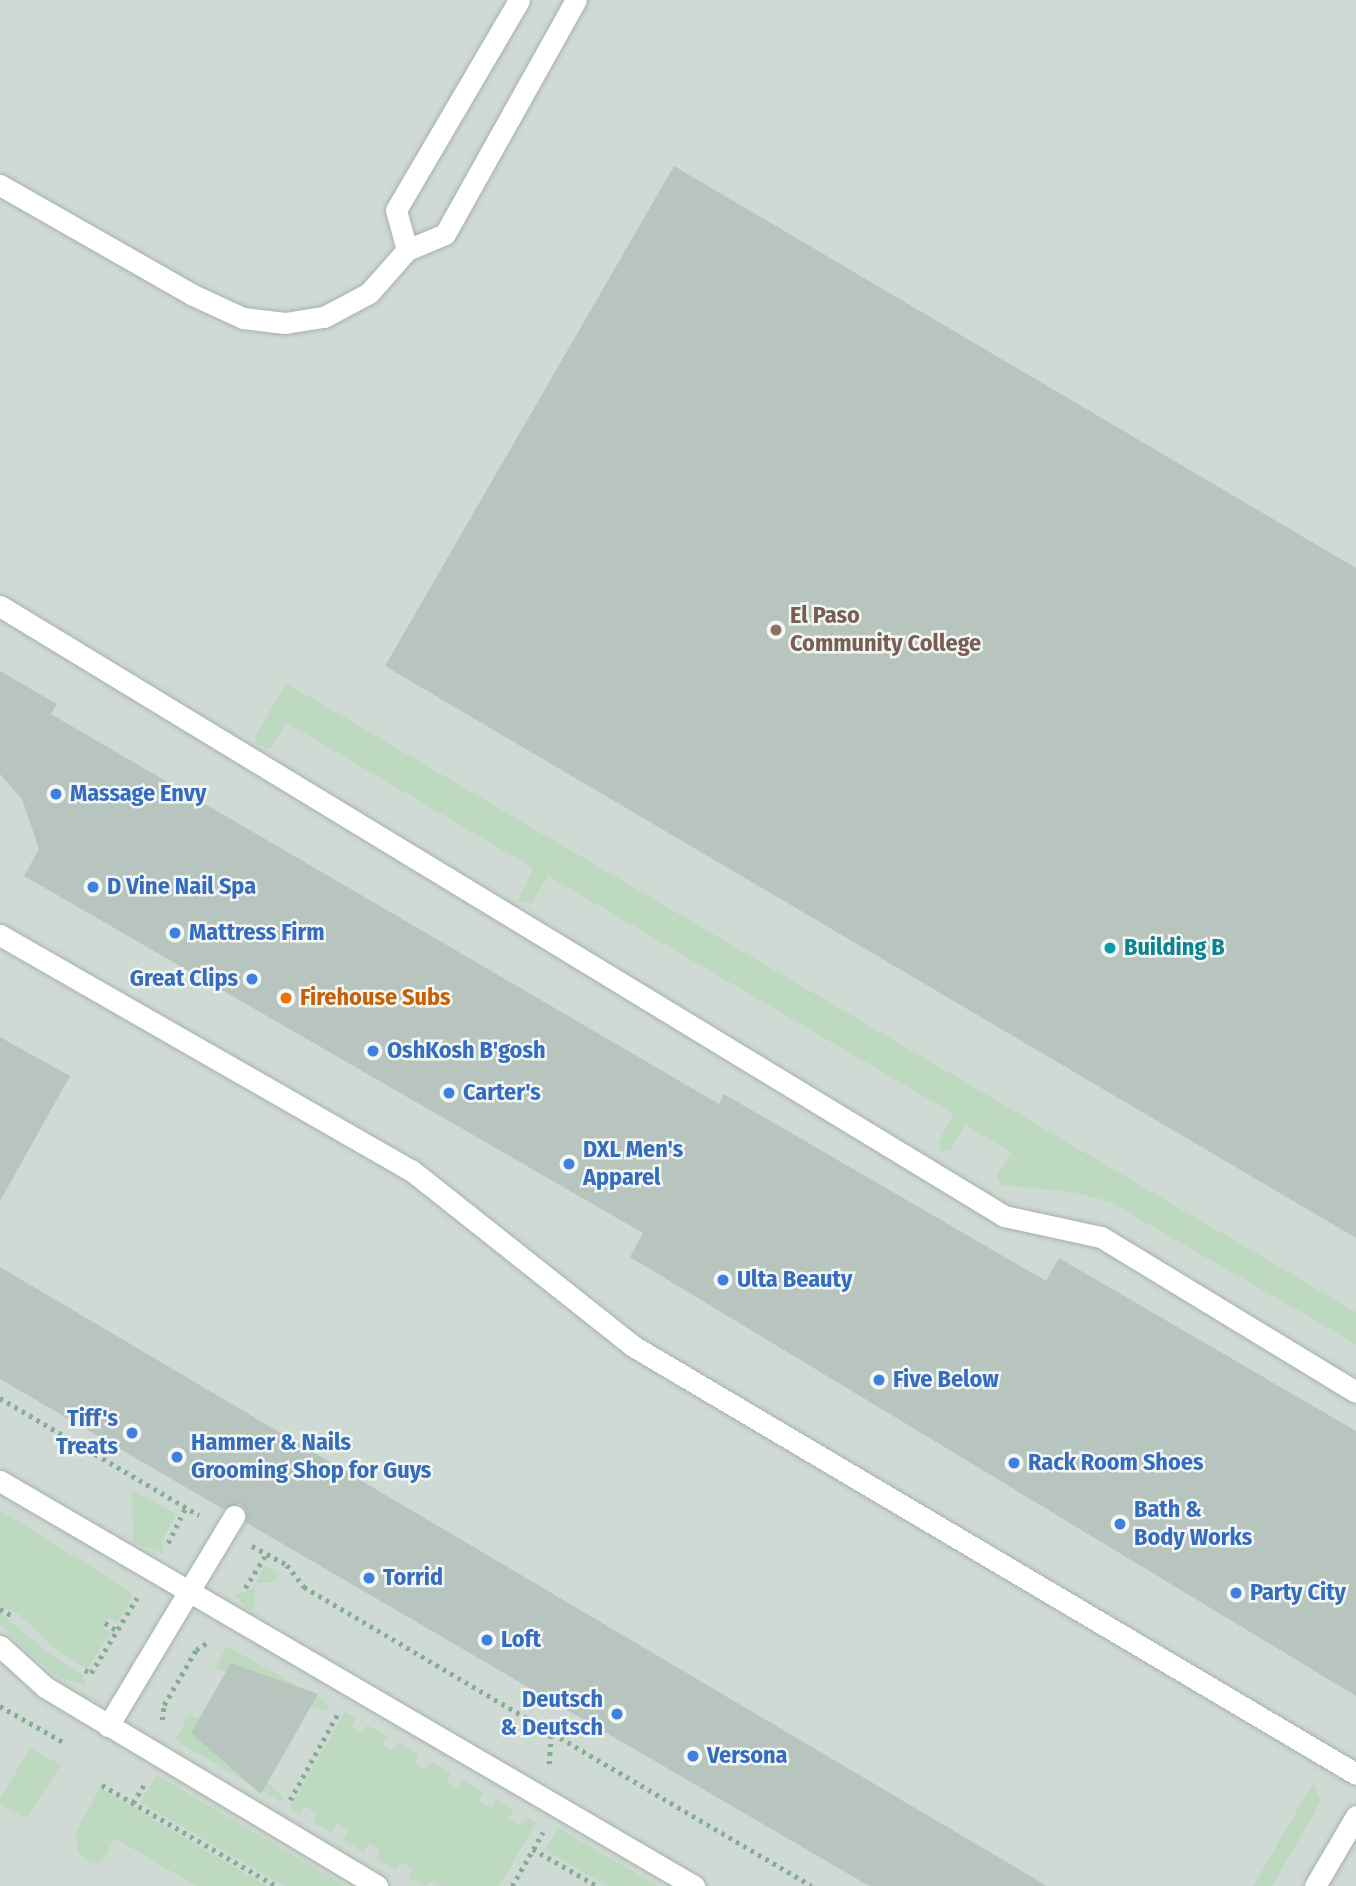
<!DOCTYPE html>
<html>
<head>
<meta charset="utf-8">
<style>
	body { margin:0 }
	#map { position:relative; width:1356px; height:1886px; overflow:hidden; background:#e2eae5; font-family:"Fira Sans Condensed",sans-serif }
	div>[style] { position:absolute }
	.built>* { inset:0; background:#d0dad4; transform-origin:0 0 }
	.green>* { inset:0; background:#bdd9c0 }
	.building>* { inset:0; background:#b7c5be }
	.path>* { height:4.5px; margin-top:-2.25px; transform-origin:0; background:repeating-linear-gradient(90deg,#85ab99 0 3.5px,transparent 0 8.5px) }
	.roads { filter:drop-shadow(0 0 2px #a5b1ab) drop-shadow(0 0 2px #a5b1ab) }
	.minor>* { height:21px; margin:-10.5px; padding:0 10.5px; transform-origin:10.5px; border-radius:10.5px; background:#fff }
	.dots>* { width:19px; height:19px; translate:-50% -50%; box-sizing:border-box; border:4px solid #f2f7f4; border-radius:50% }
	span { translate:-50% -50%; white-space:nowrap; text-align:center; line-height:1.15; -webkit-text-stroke:5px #f2f7f4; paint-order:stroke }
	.education-label { font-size:24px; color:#785e54; font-weight:700 }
	.left { translate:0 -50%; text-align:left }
	.shop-label { font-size:24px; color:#366cbe; font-weight:700 }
	.right { translate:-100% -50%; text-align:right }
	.culture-label { font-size:24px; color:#0d838f; font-weight:700 }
	.food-label { font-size:24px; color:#c56008; font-weight:700 }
</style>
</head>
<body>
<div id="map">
	<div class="built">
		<i style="left:0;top:0;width:1356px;height:1886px"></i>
	</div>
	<div class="green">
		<i style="clip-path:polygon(286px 683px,1356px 1312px,1356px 1344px,1110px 1202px,1073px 1192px,1001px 1185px,996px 1175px,1011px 1152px,965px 1125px,951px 1149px,941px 1152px,938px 1142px,954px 1114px,548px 876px,532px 903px,518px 901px,533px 868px,287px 723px,270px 749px,257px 744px,255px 737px)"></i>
		<i style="clip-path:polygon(132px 1490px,177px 1514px,162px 1541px,164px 1554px,133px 1542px)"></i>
		<i style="clip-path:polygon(0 1510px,130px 1591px,133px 1597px,117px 1623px,108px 1618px,102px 1628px,111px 1632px,88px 1669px,64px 1656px,19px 1615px,0 1605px)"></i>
		<i style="clip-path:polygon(265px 1565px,279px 1573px,273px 1583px,255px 1583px,255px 1607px,249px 1610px,234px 1595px,251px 1590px)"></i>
		<i style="clip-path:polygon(0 1613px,52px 1656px,82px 1674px,86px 1685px,58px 1677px,29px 1653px,0 1624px)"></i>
		<i style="clip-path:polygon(227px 1646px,330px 1705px,326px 1711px,214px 1668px)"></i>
		<i style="clip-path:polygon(345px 1712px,356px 1718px,352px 1727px,362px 1733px,367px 1725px,387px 1736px,382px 1744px,393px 1751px,398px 1743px,419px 1755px,415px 1763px,425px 1770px,431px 1762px,451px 1773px,446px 1782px,458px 1788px,463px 1780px,484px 1793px,479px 1801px,491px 1808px,496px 1800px,514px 1810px,509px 1818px,521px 1825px,527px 1817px,536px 1823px,499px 1886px,442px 1886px,434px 1881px,423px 1886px,408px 1877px,412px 1869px,401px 1862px,396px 1870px,376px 1859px,380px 1850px,369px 1843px,364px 1852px,343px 1840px,348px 1831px,336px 1824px,331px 1833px,313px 1822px,317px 1814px,305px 1806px,300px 1815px,289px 1808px)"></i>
		<i style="clip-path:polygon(190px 1713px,284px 1797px,281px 1802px,175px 1740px)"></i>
		<i style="clip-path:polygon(30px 1748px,61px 1765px,26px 1818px,0 1804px,0 1799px)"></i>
		<i style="clip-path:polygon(157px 1775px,345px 1886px,284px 1886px,140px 1802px)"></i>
		<i style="clip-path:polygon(1313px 1783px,1321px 1801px,1272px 1886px,1253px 1886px)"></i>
		<i style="clip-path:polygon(100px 1788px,267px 1886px,196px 1886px,115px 1838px,101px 1862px,92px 1864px,78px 1852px,75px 1833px)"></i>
		<i style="clip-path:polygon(558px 1828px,658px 1886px,607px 1886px,545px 1850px)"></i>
	</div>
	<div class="building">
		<i style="clip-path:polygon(674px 166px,1356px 568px,1356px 1238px,385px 666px)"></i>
		<i style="clip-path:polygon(0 671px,57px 704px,51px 714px,719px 1104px,724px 1094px,1046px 1281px,1059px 1258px,1356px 1431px,1356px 1696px,630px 1257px,643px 1233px,24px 876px,39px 849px,22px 799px,0 774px)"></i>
		<i style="clip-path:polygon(0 1037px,70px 1076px,0 1201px)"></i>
		<i style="clip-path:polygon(0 1267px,1047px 1886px,869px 1886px,245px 1522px,246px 1510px,240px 1504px,223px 1509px,0 1379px)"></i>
		<i style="clip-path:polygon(231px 1663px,318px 1694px,261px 1794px,191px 1733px)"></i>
	</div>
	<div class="path">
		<i style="left:0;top:1398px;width:231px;rotate:30.5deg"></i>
		<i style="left:168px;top:1543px;width:40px;rotate:-63.4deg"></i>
		<i style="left:252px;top:1546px;width:40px;rotate:28deg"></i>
		<i style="left:287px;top:1565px;width:28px;rotate:52deg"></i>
		<i style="left:304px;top:1587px;width:589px;rotate:30.48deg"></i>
		<i style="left:245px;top:1588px;width:40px;rotate:-58deg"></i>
		<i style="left:0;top:1609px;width:13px;rotate:29deg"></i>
		<i style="left:105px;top:1623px;width:17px;rotate:33deg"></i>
		<i style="left:85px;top:1670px;width:7px;rotate:27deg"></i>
		<i style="left:91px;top:1673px;width:88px;rotate:-58.5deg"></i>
		<i style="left:0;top:1706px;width:73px;rotate:29.7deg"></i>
		<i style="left:162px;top:1720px;width:15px;rotate:-82deg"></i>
		<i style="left:164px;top:1705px;width:64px;rotate:-59.8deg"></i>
		<i style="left:196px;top:1650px;width:17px;rotate:-33deg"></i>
		<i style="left:549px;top:1764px;width:31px;rotate:-86deg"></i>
		<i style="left:102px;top:1785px;width:201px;rotate:30.1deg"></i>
		<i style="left:290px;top:1800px;width:99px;rotate:-61.1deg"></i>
		<i style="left:133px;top:1803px;width:23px;rotate:-59deg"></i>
		<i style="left:533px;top:1849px;width:74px;rotate:30deg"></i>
		<i style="left:512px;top:1886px;width:62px;rotate:-60.1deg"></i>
	</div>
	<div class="roads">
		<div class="minor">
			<i style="left:0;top:185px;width:222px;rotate:29.7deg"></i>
			<i style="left:193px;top:295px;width:55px;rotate:24.7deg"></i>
			<i style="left:243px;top:318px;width:42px;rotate:6.8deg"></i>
			<i style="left:285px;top:323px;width:39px;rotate:-9deg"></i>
			<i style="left:324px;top:317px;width:51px;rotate:-28.1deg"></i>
			<i style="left:369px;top:293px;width:57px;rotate:-48.5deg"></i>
			<i style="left:407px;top:250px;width:41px;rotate:-22.8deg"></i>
			<i style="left:445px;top:234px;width:268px;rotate:-60.8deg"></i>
			<i style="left:407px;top:250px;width:41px;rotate:-105.4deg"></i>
			<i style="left:396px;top:210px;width:243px;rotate:-59.6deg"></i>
			<i style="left:0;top:606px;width:1175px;rotate:31.28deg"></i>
			<i style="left:1004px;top:1216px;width:99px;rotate:12.2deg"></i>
			<i style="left:1101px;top:1237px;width:298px;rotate:31.3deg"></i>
			<i style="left:0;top:935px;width:473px;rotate:29.8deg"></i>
			<i style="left:411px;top:1170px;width:283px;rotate:38.4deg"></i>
			<i style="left:633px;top:1346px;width:840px;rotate:30.62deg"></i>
			<i style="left:0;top:1481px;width:804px;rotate:30.27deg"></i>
			<i style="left:0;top:1646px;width:61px;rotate:42.3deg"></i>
			<i style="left:45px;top:1687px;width:387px;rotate:30.9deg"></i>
			<i style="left:108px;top:1726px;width:245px;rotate:-59deg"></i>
			<i style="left:1315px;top:1886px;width:81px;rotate:-59.6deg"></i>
		</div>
	</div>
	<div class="dots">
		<i style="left:776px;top:630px;background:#8d6e63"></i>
		<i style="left:56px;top:794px;background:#3f7fe0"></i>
		<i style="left:93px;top:887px;background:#3f7fe0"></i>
		<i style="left:175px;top:933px;background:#3f7fe0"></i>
		<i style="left:1110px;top:948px;background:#0f9aa8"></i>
		<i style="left:252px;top:979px;background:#3f7fe0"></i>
		<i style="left:286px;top:998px;background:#e8710a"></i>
		<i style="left:373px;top:1051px;background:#3f7fe0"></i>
		<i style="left:449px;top:1093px;background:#3f7fe0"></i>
		<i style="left:569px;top:1164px;background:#3f7fe0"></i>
		<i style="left:723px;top:1280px;background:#3f7fe0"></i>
		<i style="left:879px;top:1380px;background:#3f7fe0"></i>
		<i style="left:132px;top:1433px;background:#3f7fe0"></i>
		<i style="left:177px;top:1457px;background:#3f7fe0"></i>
		<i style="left:1014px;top:1463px;background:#3f7fe0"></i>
		<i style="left:1120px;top:1524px;background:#3f7fe0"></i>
		<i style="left:369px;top:1578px;background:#3f7fe0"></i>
		<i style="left:1236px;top:1593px;background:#3f7fe0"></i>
		<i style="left:487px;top:1640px;background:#3f7fe0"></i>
		<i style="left:617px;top:1714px;background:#3f7fe0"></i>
		<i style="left:693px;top:1756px;background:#3f7fe0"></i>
	</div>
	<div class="education-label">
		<span class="left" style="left:790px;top:630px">El Paso<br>Community College</span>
	</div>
	<div class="shop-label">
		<span class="left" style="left:70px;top:794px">Massage Envy</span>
		<span class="left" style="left:107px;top:887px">D Vine Nail Spa</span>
		<span class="left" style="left:189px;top:933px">Mattress Firm</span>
		<span class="right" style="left:238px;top:979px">Great Clips</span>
		<span class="left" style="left:387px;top:1051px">OshKosh B'gosh</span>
		<span class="left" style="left:463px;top:1093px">Carter's</span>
		<span class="left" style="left:583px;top:1164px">DXL Men's<br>Apparel</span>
		<span class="left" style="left:737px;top:1280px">Ulta Beauty</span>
		<span class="left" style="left:893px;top:1380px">Five Below</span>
		<span class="right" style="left:118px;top:1433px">Tiff's<br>Treats</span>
		<span class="left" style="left:191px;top:1457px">Hammer &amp; Nails<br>Grooming Shop for Guys</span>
		<span class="left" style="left:1028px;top:1463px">Rack Room Shoes</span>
		<span class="left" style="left:1134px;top:1524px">Bath &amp;<br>Body Works</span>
		<span class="left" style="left:383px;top:1578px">Torrid</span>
		<span class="left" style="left:1250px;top:1593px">Party City</span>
		<span class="left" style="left:501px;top:1640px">Loft</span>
		<span class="right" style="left:603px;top:1714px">Deutsch<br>&amp; Deutsch</span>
		<span class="left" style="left:707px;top:1756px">Versona</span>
	</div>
	<div class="culture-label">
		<span class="left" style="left:1124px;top:948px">Building B</span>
	</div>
	<div class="food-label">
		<span class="left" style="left:300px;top:998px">Firehouse Subs</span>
	</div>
</div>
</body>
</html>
